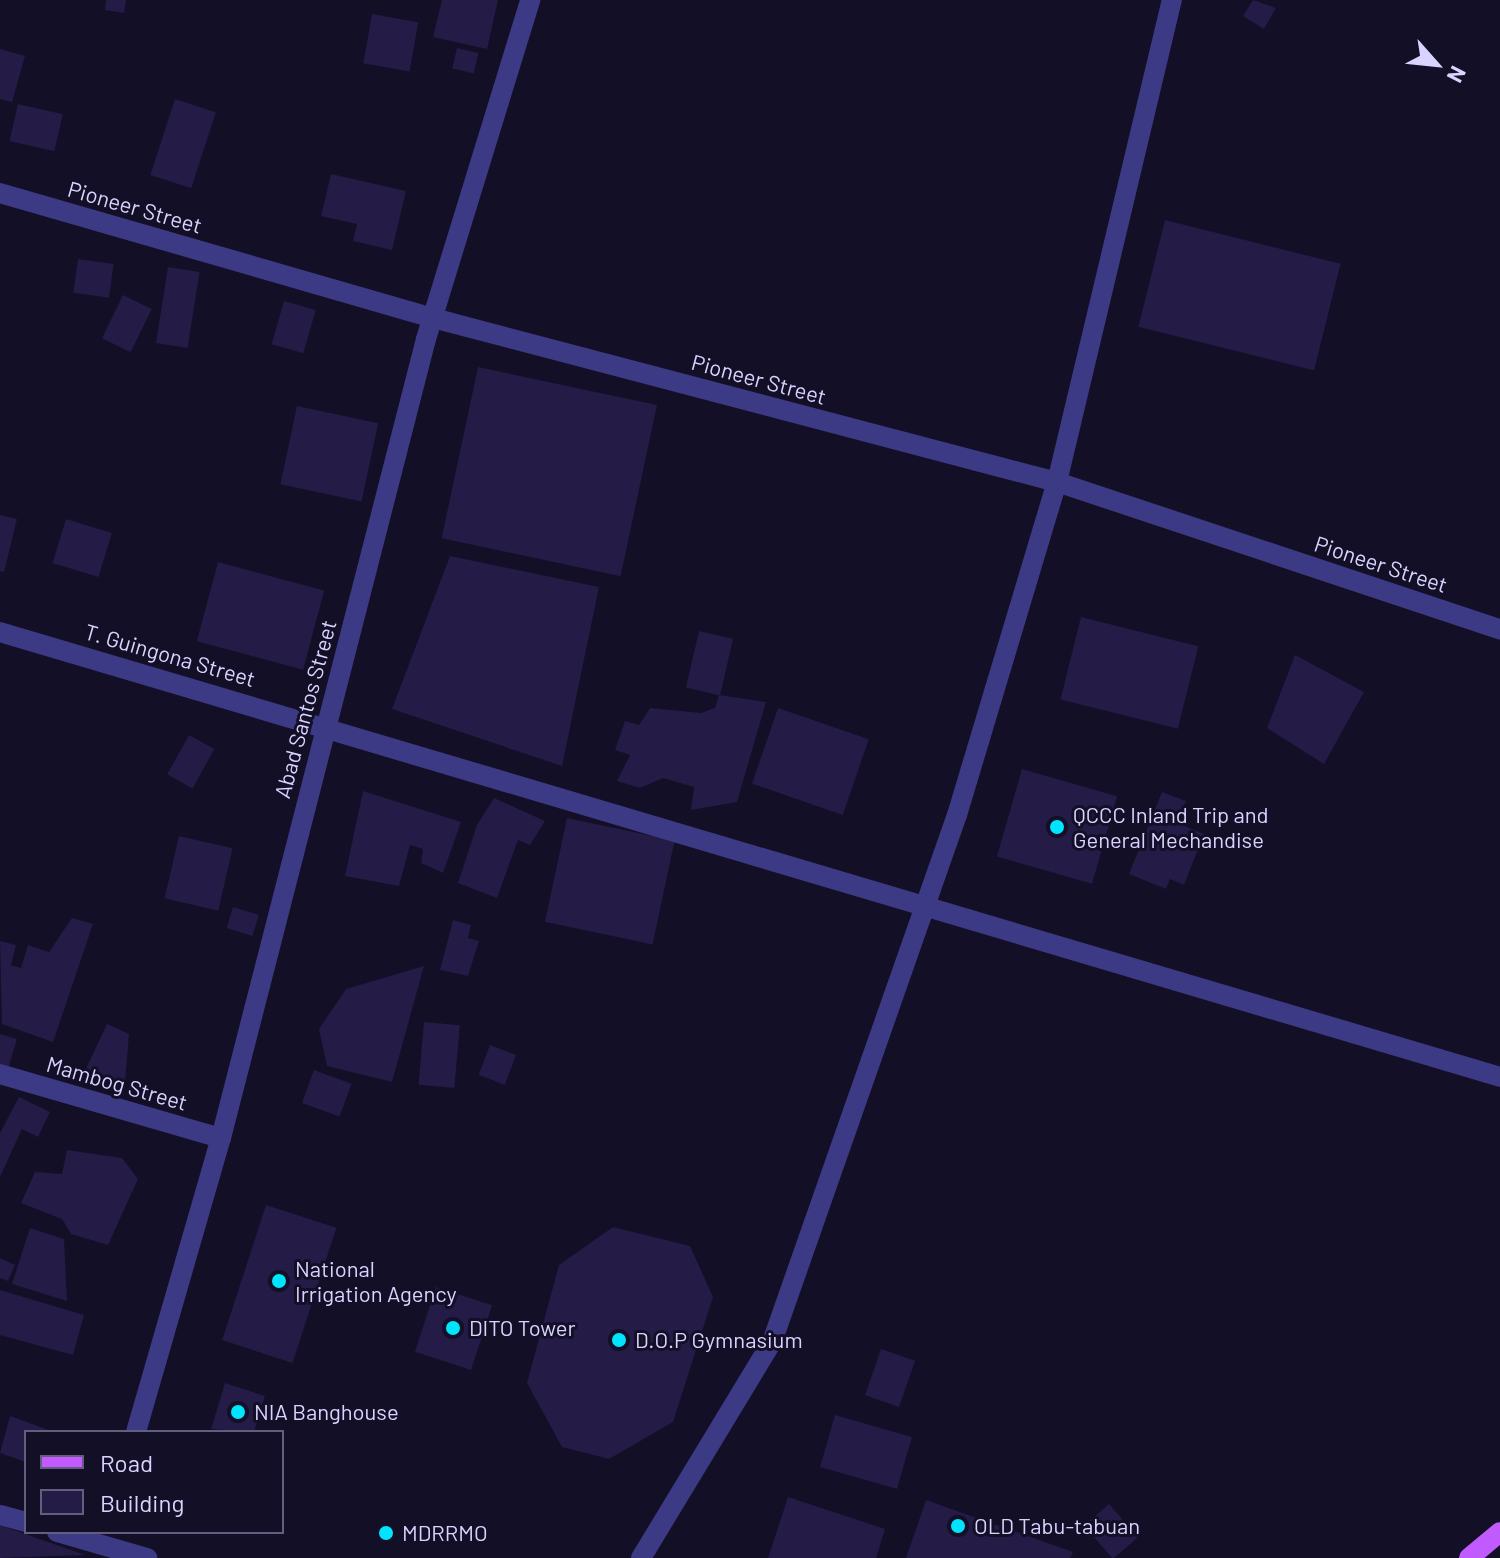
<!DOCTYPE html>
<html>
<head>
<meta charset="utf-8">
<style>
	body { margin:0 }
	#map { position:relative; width:1500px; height:1558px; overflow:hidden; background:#130f26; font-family:Barlow,sans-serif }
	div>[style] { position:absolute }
	.building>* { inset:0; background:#241b47; transform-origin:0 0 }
	.minor>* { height:20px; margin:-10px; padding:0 10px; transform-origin:10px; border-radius:10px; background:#3d3a85 }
	.major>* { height:20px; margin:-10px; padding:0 10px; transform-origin:10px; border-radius:10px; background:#c25bff }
	.dots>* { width:22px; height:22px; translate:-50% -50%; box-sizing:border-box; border:4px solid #130f26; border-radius:50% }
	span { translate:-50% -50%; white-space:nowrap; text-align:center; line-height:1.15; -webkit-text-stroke:6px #130f26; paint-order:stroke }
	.street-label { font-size:22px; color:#d9d4ff }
	.poi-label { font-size:22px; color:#d9d4ff }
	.left { translate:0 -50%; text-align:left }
	.legend { position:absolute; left:24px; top:1430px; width:260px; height:104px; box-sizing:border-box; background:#130f26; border:2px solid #625e7d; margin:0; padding:10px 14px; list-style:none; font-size:24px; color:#d9d4ff }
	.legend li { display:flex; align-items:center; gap:16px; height:40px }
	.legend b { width:40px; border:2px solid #625e7d }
	.north { position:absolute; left:1396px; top:24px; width:80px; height:80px; -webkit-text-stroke:6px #130f26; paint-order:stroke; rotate:117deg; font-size:22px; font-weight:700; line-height:32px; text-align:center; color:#d9d4ff }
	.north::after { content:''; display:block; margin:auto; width:28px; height:36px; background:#d9d4ff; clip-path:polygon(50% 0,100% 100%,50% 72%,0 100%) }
</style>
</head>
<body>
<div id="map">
	<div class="building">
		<i style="clip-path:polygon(106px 0,126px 0,124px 13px,105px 10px)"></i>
		<i style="clip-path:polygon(442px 0,498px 0,487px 49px,433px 37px)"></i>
		<i style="clip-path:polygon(1253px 0,1276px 8px,1264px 29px,1243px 16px)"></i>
		<i style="left:372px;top:14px;width:47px;height:50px;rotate:10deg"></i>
		<i style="left:457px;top:48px;width:22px;height:21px;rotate:13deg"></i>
		<i style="clip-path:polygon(0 49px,25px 56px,12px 102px,0 99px)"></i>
		<i style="left:175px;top:99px;width:43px;height:80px;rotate:18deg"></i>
		<i style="left:18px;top:104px;width:46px;height:38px;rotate:13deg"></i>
		<i style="clip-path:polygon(331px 174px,406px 191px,392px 250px,353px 241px,357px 224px,321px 216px)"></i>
		<i style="left:1165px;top:220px;width:181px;height:110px;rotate:14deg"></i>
		<i style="left:78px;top:259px;width:36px;height:34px;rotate:8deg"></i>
		<i style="left:168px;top:267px;width:32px;height:77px;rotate:9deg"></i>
		<i style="left:123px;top:295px;width:32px;height:48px;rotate:26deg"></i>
		<i style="left:284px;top:301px;width:33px;height:45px;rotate:16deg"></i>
		<i style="left:478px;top:367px;width:183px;height:175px;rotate:12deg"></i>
		<i style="left:297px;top:406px;width:83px;height:80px;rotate:12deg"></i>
		<i style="clip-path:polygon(0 515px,17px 519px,4px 572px,0 571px)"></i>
		<i style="left:66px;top:519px;width:48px;height:46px;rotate:17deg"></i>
		<i style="clip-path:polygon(450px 556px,599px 587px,562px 766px,392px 709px)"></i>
		<i style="left:218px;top:562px;width:110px;height:82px;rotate:15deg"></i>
		<i style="left:1081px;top:617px;width:121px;height:85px;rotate:14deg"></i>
		<i style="left:699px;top:631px;width:35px;height:58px;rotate:13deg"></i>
		<i style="clip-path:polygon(1295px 655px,1364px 692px,1324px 764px,1267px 728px)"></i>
		<i style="clip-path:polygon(719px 695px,766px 702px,737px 802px,691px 810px,694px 787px,663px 778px,640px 788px,617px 781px,630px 755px,615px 750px,625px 721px,639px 725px,650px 708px,701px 713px,715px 708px)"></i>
		<i style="left:778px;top:708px;width:96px;height:80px;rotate:19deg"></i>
		<i style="left:189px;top:735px;width:29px;height:45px;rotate:29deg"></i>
		<i style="left:1022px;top:769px;width:99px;height:91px;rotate:16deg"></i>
		<i style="clip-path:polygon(363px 791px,461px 822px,443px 873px,421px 863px,423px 849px,410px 845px,399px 886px,345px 876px)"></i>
		<i style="clip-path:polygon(1162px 792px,1186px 801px,1177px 823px,1204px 834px,1184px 885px,1170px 879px,1166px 889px,1129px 874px)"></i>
		<i style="clip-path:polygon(494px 798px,545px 821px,530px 845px,518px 840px,497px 898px,458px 883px,477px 825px)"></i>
		<i style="left:567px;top:818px;width:110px;height:106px;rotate:12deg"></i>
		<i style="left:179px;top:836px;width:55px;height:64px;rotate:13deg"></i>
		<i style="left:233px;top:907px;width:27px;height:22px;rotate:17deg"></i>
		<i style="clip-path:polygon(72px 918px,93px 924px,53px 1042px,2px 1024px,0 941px,16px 945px,11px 965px,21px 968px,28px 945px,49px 952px)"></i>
		<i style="clip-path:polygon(453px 920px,471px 925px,468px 938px,479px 941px,468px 976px,440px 970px)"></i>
		<i style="clip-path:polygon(424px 966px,392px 1082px,327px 1066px,319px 1029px,346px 989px)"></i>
		<i style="left:424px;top:1022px;width:36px;height:63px;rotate:5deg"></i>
		<i style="clip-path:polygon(107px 1024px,129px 1034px,124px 1095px,83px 1075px)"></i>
		<i style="clip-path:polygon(0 1034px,17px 1039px,7px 1072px,0 1070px)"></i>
		<i style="left:490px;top:1045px;width:28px;height:32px;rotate:21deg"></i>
		<i style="left:314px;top:1070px;width:40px;height:35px;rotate:20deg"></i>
		<i style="clip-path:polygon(19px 1097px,50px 1112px,38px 1137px,22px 1129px,0 1177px,0 1133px)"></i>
		<i style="clip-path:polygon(67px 1150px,122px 1158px,138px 1179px,108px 1245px,71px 1234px,62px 1219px,21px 1203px,35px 1172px,62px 1174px)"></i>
		<i style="left:266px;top:1205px;width:74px;height:142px;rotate:18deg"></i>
		<i style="clip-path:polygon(613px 1227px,690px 1246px,713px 1297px,673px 1422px,609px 1459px,562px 1447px,527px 1383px,559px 1265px)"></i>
		<i style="clip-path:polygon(30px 1228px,64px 1239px,67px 1301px,12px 1284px)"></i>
		<i style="clip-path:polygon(0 1258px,15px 1265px,8px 1281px,0 1278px)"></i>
		<i style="left:436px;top:1287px;width:59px;height:68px;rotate:18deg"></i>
		<i style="clip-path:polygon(0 1290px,84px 1315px,73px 1355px,0 1335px)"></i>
		<i style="left:881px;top:1349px;width:36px;height:49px;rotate:19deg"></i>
		<i style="clip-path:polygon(225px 1383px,265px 1396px,254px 1432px,211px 1429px)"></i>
		<i style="left:835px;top:1415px;width:80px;height:54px;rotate:16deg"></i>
		<i style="clip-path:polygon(10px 1416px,54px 1432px,26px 1432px,26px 1462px,0 1453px)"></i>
		<i style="clip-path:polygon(788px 1497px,885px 1529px,876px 1558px,768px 1558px)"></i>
		<i style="clip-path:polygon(926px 1500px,1073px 1552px,1070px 1558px,906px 1558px)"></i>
		<i style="left:1109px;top:1504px;width:44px;height:33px;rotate:49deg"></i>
		<i style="clip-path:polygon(0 1525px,85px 1555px,0 1558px)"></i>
	</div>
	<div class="minor">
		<i style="left:0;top:193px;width:451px;rotate:16.1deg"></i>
		<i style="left:433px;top:318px;width:645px;rotate:14.73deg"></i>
		<i style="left:1057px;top:482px;width:467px;rotate:18.4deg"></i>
		<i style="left:0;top:632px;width:1565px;rotate:16.52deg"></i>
		<i style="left:0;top:1074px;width:230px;rotate:16.2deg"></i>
		<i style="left:136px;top:1432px;width:306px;rotate:-73.9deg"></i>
		<i style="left:221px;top:1138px;width:825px;rotate:-75.61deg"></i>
		<i style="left:426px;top:339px;width:355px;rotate:-72.9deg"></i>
		<i style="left:0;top:1515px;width:27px;rotate:15deg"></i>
		<i style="left:57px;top:1532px;width:94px;rotate:16.1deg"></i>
		<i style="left:641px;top:1558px;width:253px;rotate:-58.8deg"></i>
		<i style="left:772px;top:1342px;width:559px;rotate:-70.66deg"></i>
		<i style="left:957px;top:815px;width:348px;rotate:-73.3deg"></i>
		<i style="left:1057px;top:482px;width:496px;rotate:-76.6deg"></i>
	</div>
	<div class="major">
		<i style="left:1469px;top:1558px;width:40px;rotate:-40deg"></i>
	</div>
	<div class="dots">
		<i style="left:1057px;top:827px;background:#00e5ff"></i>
		<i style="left:279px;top:1281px;background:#00e5ff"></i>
		<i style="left:453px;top:1328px;background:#00e5ff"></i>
		<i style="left:619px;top:1340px;background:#00e5ff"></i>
		<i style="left:238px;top:1412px;background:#00e5ff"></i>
		<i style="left:958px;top:1526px;background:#00e5ff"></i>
		<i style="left:386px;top:1533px;background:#00e5ff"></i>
	</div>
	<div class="street-label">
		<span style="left:135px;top:207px;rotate:16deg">Pioneer Street</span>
		<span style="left:759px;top:379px;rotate:15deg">Pioneer Street</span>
		<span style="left:1381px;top:564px;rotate:18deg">Pioneer Street</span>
		<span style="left:170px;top:655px;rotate:16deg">T. Guingona Street</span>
		<span style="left:305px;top:709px;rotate:-75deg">Abad Santos Street</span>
		<span style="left:117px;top:1083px;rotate:16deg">Mambog Street</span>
	</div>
	<div class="poi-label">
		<span class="left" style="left:1073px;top:827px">QCCC Inland Trip and<br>General Mechandise</span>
		<span class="left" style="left:295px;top:1281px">National<br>Irrigation Agency</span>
		<span class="left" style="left:469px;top:1328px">DITO Tower</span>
		<span class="left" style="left:635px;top:1340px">D.O.P Gymnasium</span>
		<span class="left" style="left:254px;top:1412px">NIA Banghouse</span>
		<span class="left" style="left:974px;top:1526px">OLD Tabu-tabuan</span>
		<span class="left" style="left:402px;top:1533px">MDRRMO</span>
	</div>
	<ul class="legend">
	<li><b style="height:10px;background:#c25bff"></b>Road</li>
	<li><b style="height:22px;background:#241b47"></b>Building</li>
	</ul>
	<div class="north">N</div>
</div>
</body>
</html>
